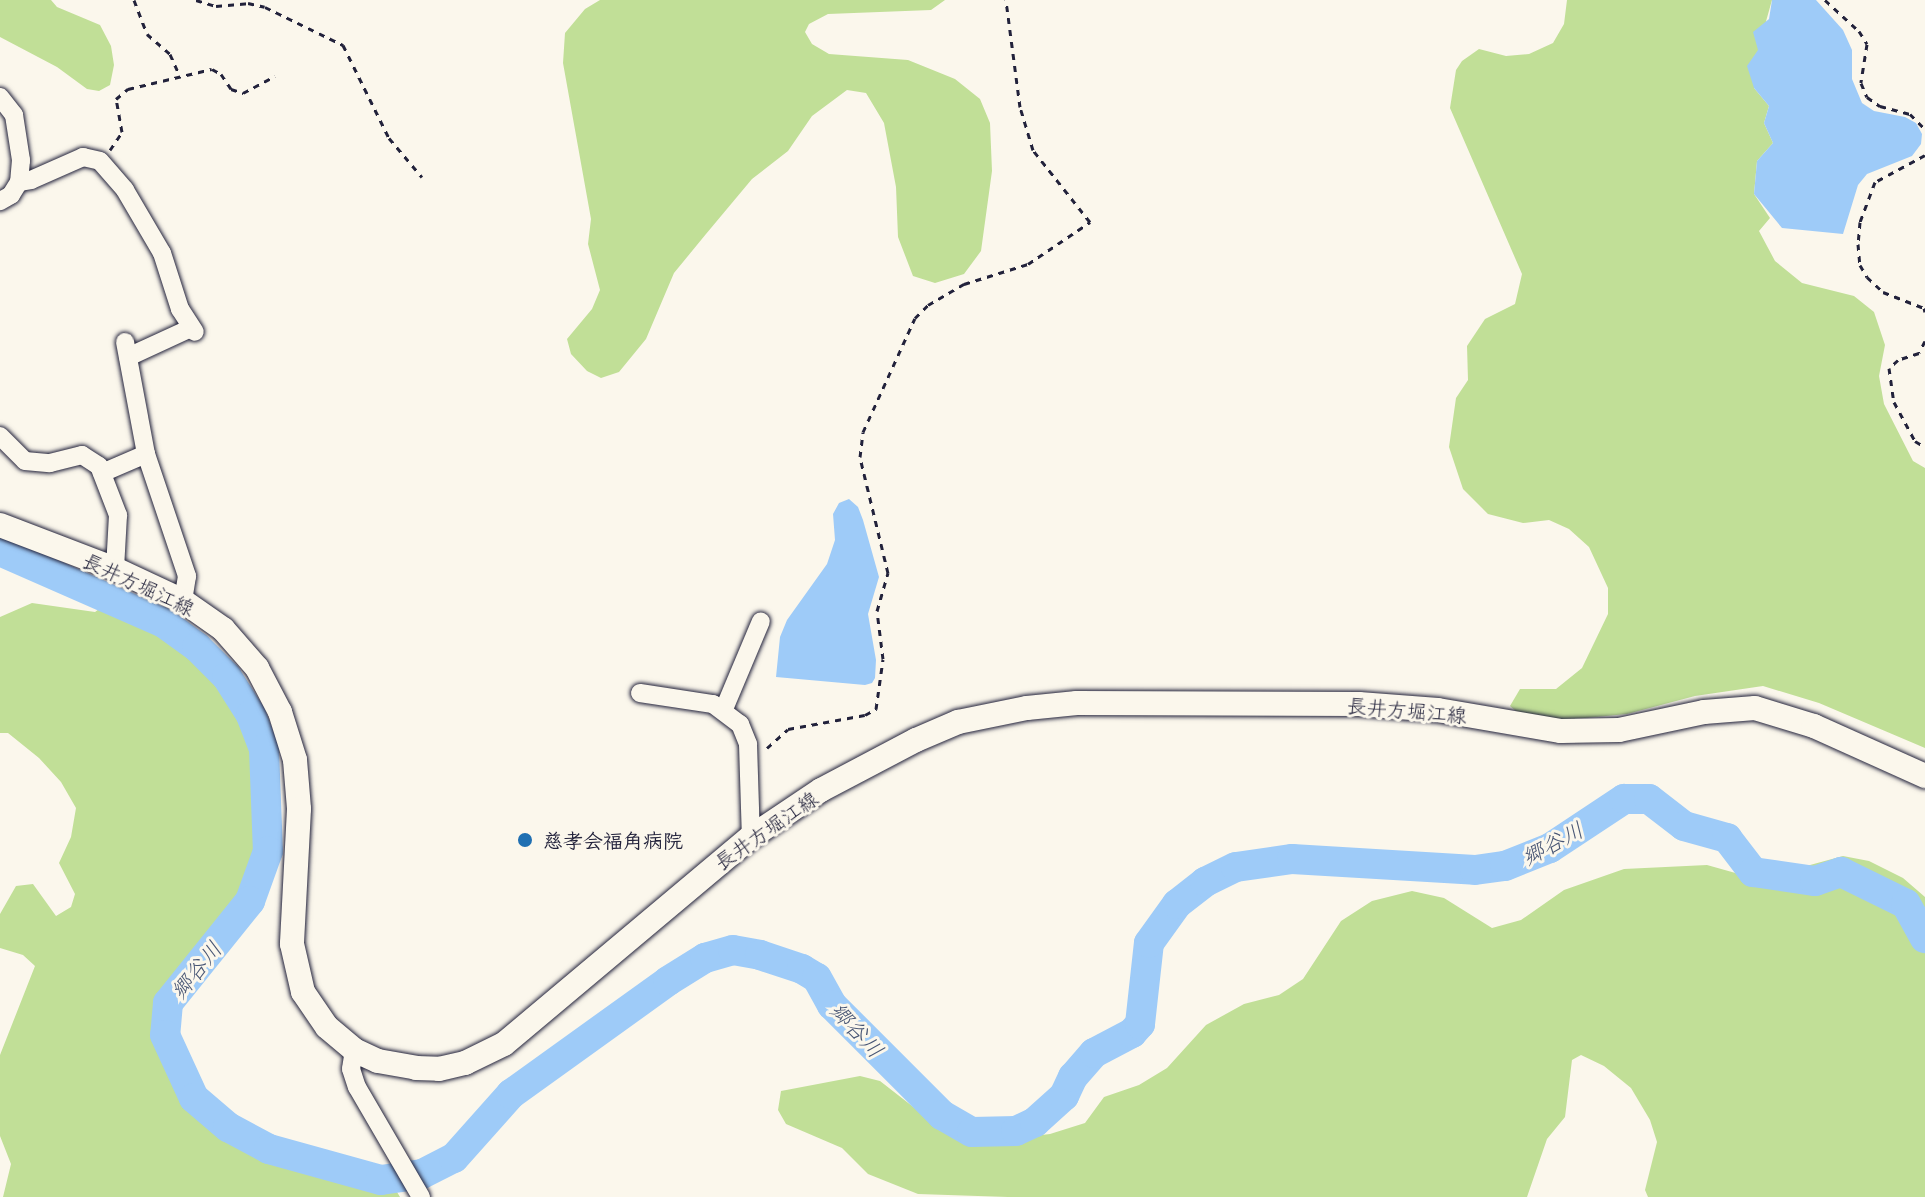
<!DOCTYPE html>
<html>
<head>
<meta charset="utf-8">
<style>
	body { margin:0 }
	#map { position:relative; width:1925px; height:1197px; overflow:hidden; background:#fbf7ec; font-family:"Playpen Sans","Klee One",sans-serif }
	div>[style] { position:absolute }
	.green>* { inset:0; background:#c1df97 }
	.water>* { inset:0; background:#9ecbf8 }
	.river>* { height:30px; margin:-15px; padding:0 15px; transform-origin:15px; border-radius:15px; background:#9ecbf8 }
	.path>* { height:3px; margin-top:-1.5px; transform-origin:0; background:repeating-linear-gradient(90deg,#22223b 0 6px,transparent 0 12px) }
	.roads { filter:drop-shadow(0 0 2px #22223b) drop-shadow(0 0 2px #22223b) }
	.minor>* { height:18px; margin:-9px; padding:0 9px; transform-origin:9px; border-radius:9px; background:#fbf7ec }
	.major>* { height:24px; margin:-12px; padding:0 12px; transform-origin:12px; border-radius:12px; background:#fbf7ec }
	.dots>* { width:22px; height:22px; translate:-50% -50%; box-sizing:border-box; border:4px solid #fbf7ec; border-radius:50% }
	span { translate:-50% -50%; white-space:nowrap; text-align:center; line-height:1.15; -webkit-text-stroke:6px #fbf7ec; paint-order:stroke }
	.street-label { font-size:20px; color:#22223b }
	.poi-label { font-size:20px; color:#22223b; font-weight:700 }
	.left { translate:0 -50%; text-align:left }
	.water-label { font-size:22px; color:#475574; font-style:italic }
</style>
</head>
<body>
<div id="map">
	<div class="green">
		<i style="clip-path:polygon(0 0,51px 0,57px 7px,100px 25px,111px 46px,114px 65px,110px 85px,99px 91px,87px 89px,57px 67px,0 37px)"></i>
		<i style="clip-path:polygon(600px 0,945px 0,931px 10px,828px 14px,809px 24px,805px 32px,812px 44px,829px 54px,908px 60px,955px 79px,980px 99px,990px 123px,992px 171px,981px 251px,964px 274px,935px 283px,913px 276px,898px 237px,896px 187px,884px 123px,866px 93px,847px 90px,812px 116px,788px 151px,752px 179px,706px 234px,674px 273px,646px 339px,619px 372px,601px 378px,587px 371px,571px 354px,567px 339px,592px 309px,600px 290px,588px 244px,591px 219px,563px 63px,565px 33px,585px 9px)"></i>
		<i style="clip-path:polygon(1567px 0,1772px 0,1758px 50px,1754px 88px,1769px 106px,1764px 123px,1773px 143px,1757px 161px,1754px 194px,1770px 218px,1759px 231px,1775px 261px,1802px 283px,1854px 296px,1874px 312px,1885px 345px,1879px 376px,1884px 404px,1913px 461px,1925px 468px,1925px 748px,1819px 703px,1763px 686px,1695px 696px,1627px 714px,1564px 720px,1523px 717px,1510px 706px,1520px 689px,1556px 689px,1582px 668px,1608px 614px,1608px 588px,1589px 547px,1569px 529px,1549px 520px,1523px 523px,1488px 514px,1463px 489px,1449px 447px,1456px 398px,1468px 380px,1467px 346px,1485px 319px,1515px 304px,1522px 274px,1450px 108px,1456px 70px,1462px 61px,1479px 49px,1506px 56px,1529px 54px,1553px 43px,1564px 24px)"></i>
		<i style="clip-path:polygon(116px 597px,136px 604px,191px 637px,227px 671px,257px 720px,274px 774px,276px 846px,263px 900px,174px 999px,168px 1033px,196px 1093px,267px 1142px,341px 1168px,388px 1177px,400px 1197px,3px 1197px,11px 1164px,0 1136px,0 1055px,35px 966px,23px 955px,0 948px,0 914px,16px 886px,33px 884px,56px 916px,71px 907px,75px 894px,59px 863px,71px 837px,76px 808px,61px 782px,39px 758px,8px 733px,0 733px,0 617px,32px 603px,95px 612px)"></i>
		<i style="clip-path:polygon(1843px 856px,1869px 861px,1903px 878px,1925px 897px,1925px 1197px,1648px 1197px,1645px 1190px,1657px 1142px,1650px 1120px,1631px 1088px,1604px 1066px,1581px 1055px,1572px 1060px,1565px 1117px,1547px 1139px,1527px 1197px,1008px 1197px,918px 1194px,868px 1174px,842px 1148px,786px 1124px,778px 1110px,781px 1091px,860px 1076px,880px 1081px,948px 1134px,972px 1143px,1050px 1134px,1085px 1123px,1104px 1097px,1139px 1085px,1167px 1068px,1206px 1025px,1244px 1004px,1279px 995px,1303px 979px,1341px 921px,1372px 901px,1412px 891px,1444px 898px,1492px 928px,1521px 920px,1564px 890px,1624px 869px,1707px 865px,1739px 874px,1810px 865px)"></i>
	</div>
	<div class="water">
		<i style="clip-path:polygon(1772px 0,1816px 0,1843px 30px,1852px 50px,1852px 79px,1862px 103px,1874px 111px,1905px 117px,1916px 123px,1922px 134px,1921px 144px,1912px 156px,1867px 174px,1858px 185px,1843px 234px,1782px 228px,1754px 194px,1757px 161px,1773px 143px,1764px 123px,1769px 106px,1754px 88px,1747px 66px,1758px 50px,1753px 32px,1769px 19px)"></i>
		<i style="clip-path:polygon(849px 499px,858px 507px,863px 520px,879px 577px,868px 614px,876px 660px,875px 678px,872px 683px,865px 685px,776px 677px,780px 637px,787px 620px,827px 564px,835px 540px,833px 514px,839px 503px)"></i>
	</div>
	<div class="river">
		<i style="left:0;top:551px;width:179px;rotate:23.7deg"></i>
		<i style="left:164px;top:623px;width:41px;rotate:36deg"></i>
		<i style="left:197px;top:647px;width:42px;rotate:45deg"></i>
		<i style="left:227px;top:677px;width:45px;rotate:57.7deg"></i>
		<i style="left:251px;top:715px;width:36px;rotate:69deg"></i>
		<i style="left:264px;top:749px;width:102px;rotate:87.8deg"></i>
		<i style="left:268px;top:851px;width:53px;rotate:109.8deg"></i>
		<i style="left:250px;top:901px;width:131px;rotate:128.8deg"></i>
		<i style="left:168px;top:1003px;width:32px;rotate:95deg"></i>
		<i style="left:165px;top:1035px;width:69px;rotate:65.3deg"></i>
		<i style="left:194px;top:1098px;width:45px;rotate:40.5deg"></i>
		<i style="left:228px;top:1127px;width:47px;rotate:28.2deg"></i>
		<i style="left:269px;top:1149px;width:116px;rotate:15.5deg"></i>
		<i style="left:381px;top:1180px;width:41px;rotate:-8.3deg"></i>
		<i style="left:422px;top:1174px;width:36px;rotate:-27deg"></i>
		<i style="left:454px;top:1158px;width:86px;rotate:-48.3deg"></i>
		<i style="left:511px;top:1094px;width:193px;rotate:-35.7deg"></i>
		<i style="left:668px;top:981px;width:44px;rotate:-31.9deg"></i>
		<i style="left:705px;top:958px;width:29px;rotate:-16deg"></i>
		<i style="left:733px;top:950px;width:27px;rotate:10deg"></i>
		<i style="left:760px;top:955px;width:44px;rotate:18.4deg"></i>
		<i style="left:802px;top:969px;width:17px;rotate:31deg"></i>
		<i style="left:817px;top:978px;width:31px;rotate:61deg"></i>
		<i style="left:832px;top:1005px;width:156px;rotate:45deg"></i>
		<i style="left:942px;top:1115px;width:34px;rotate:30deg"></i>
		<i style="left:972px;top:1132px;width:44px;rotate:-1.3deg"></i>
		<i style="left:1016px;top:1131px;width:21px;rotate:-25deg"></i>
		<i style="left:1035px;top:1122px;width:39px;rotate:-42deg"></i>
		<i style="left:1064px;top:1096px;width:21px;rotate:-65deg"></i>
		<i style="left:1073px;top:1077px;width:32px;rotate:-49deg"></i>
		<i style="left:1094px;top:1053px;width:43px;rotate:-27.8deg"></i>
		<i style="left:1132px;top:1033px;width:12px;rotate:-48deg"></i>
		<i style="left:1140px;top:1024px;width:81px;rotate:-83.7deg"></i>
		<i style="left:1149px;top:943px;width:48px;rotate:-54.3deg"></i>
		<i style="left:1177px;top:904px;width:36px;rotate:-38deg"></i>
		<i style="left:1205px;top:882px;width:34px;rotate:-26deg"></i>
		<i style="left:1236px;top:867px;width:57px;rotate:-8.1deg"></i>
		<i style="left:1292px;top:859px;width:183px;rotate:3.4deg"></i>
		<i style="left:1475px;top:870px;width:30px;rotate:-8deg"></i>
		<i style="left:1505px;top:866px;width:48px;rotate:-21.8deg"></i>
		<i style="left:1550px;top:848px;width:89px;rotate:-33.5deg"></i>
		<i style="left:1624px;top:799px;width:25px"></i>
		<i style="left:1649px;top:799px;width:44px;rotate:37.6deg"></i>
		<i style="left:1684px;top:826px;width:45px;rotate:15.6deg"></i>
		<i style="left:1727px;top:838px;width:43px;rotate:52.6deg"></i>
		<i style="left:1753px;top:872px;width:63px;rotate:8.3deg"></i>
		<i style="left:1815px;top:881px;width:28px;rotate:-19deg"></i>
		<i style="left:1841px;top:872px;width:72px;rotate:26.2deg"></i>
		<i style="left:1906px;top:904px;width:39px;rotate:61deg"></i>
	</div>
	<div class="path">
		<i style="left:134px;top:0;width:36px;rotate:69deg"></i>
		<i style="left:147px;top:34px;width:30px;rotate:41deg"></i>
		<i style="left:170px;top:54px;width:24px;rotate:66deg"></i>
		<i style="left:196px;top:0;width:21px;rotate:17deg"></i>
		<i style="left:216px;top:6px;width:32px;rotate:-5deg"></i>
		<i style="left:248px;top:3px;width:17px;rotate:13deg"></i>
		<i style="left:265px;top:7px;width:87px;rotate:26deg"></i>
		<i style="left:343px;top:45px;width:104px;rotate:63.7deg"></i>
		<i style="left:389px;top:138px;width:51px;rotate:49.8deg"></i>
		<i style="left:1825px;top:0;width:46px;rotate:42.4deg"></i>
		<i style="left:1859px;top:31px;width:15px;rotate:58deg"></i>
		<i style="left:1867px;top:44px;width:39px;rotate:99deg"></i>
		<i style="left:1861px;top:83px;width:15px;rotate:67deg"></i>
		<i style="left:1867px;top:97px;width:16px;rotate:35deg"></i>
		<i style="left:1880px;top:106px;width:31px;rotate:15deg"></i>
		<i style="left:1910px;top:114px;width:21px;rotate:45deg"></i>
		<i style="left:110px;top:150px;width:22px;rotate:-56deg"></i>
		<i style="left:122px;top:132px;width:34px;rotate:-100deg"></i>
		<i style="left:116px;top:99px;width:16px;rotate:-40deg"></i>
		<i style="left:128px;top:89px;width:86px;rotate:-13.4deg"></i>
		<i style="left:212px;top:69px;width:10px;rotate:29deg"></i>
		<i style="left:221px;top:74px;width:18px;rotate:56deg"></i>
		<i style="left:231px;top:89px;width:13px;rotate:18deg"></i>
		<i style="left:243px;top:93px;width:36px;rotate:-28deg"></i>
		<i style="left:1925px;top:155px;width:57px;rotate:151.6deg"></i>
		<i style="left:1875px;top:182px;width:43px;rotate:110.6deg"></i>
		<i style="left:1860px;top:222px;width:22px;rotate:95deg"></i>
		<i style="left:1858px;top:244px;width:21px;rotate:85deg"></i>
		<i style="left:1860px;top:265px;width:14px;rotate:60deg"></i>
		<i style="left:1867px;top:277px;width:22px;rotate:43deg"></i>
		<i style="left:1883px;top:292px;width:44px;rotate:21.3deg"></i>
		<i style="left:1924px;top:308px;width:4px;rotate:76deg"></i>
		<i style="left:1925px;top:341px;width:13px;rotate:117deg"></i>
		<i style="left:1919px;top:353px;width:22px;rotate:162deg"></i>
		<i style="left:1898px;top:360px;width:12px;rotate:138deg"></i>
		<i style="left:1889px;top:368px;width:34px;rotate:82deg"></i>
		<i style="left:1894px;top:402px;width:44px;rotate:61.7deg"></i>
		<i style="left:1915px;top:441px;width:12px;rotate:31deg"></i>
		<i style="left:767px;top:748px;width:28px;rotate:-42deg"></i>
		<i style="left:788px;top:729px;width:78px;rotate:-10.3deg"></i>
		<i style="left:865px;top:715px;width:13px;rotate:-29deg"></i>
		<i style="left:876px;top:709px;width:50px;rotate:-82deg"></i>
		<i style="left:883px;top:659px;width:48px;rotate:-97.1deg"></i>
		<i style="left:877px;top:611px;width:40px;rotate:-74deg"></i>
		<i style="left:888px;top:573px;width:119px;rotate:-103.6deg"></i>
		<i style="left:860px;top:457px;width:25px;rotate:-83deg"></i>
		<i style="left:863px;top:432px;width:125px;rotate:-65.5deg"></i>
		<i style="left:915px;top:318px;width:18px;rotate:-45deg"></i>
		<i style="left:928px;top:305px;width:42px;rotate:-30.3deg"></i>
		<i style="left:964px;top:284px;width:67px;rotate:-17.4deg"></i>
		<i style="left:1028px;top:264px;width:75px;rotate:-34.1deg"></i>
		<i style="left:1090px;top:222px;width:92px;rotate:-128.4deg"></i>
		<i style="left:1033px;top:150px;width:45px;rotate:-106.8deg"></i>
		<i style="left:1020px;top:107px;width:108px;rotate:-97.5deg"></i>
	</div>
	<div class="roads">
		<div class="minor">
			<i style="left:0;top:97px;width:23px;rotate:52deg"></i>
			<i style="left:14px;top:115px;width:46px;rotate:81.2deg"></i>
			<i style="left:21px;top:160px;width:22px;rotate:95deg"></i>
			<i style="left:19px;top:182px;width:15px;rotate:122deg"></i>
			<i style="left:11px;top:195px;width:13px;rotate:151deg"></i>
			<i style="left:19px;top:182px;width:12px;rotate:-9deg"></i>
			<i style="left:31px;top:180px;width:57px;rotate:-23.9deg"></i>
			<i style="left:83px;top:157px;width:17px;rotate:13deg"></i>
			<i style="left:100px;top:161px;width:38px;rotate:49deg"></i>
			<i style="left:125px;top:190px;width:73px;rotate:59.6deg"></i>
			<i style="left:162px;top:253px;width:59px;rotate:72.2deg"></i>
			<i style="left:180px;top:309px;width:27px;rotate:57deg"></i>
			<i style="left:128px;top:357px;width:69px;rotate:-24.7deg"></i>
			<i style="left:0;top:436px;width:35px;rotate:45deg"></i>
			<i style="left:25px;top:461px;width:25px;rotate:5deg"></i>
			<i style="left:50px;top:463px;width:33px;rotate:-14deg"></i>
			<i style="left:82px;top:455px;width:20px;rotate:33deg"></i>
			<i style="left:99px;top:466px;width:53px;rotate:68.8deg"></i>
			<i style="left:118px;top:515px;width:54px;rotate:93.2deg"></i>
			<i style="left:146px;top:454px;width:129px;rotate:71.4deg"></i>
			<i style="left:187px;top:576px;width:25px;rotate:99deg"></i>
			<i style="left:102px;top:473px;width:48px;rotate:-23.4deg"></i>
			<i style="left:146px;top:454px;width:114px;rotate:-100.6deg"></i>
			<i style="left:640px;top:693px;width:74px;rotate:8.6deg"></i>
			<i style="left:713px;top:704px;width:34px;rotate:37deg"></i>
			<i style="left:740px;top:724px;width:22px;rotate:68deg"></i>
			<i style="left:748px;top:744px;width:93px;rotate:88.2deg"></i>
			<i style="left:724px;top:709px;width:95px;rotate:-67.2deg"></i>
			<i style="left:354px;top:1050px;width:19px;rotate:99deg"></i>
			<i style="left:351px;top:1069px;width:19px;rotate:72deg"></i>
			<i style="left:357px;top:1087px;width:127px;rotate:59.8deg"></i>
		</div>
		<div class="major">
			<i style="left:0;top:525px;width:123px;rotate:20.9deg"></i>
			<i style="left:115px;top:569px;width:75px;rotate:25.2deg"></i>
			<i style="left:183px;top:601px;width:49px;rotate:35deg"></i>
			<i style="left:223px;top:629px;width:52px;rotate:48.9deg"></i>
			<i style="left:257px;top:668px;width:50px;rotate:62.4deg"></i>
			<i style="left:280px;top:712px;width:50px;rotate:72.6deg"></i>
			<i style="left:295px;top:760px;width:49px;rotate:85.3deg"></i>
			<i style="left:299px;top:809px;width:135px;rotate:93deg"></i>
			<i style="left:292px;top:944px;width:49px;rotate:77.1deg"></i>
			<i style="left:303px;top:992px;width:42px;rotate:55.6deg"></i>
			<i style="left:327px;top:1027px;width:35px;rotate:40deg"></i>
			<i style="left:354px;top:1050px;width:26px;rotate:25deg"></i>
			<i style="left:378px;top:1061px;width:39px;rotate:10deg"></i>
			<i style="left:416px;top:1068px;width:23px;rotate:2deg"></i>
			<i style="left:439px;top:1069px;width:27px;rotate:-13deg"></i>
			<i style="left:465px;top:1063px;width:43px;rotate:-26deg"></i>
			<i style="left:504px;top:1044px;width:322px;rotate:-40deg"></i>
			<i style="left:751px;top:837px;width:84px;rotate:-33.9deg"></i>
			<i style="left:821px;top:790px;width:107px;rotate:-27.8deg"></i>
			<i style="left:916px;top:740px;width:46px;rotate:-23.2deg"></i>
			<i style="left:958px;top:722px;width:70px;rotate:-11.5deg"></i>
			<i style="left:1027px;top:708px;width:50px;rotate:-5.7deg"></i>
			<i style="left:1077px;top:703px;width:282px;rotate:0.2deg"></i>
			<i style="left:1359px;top:704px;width:79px;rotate:4.3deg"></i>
			<i style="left:1438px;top:710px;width:125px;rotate:9.7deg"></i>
			<i style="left:1561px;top:731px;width:58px;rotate:-1deg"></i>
			<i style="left:1619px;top:730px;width:87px;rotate:-12deg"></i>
			<i style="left:1704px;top:712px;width:51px;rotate:-4.5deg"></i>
			<i style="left:1755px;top:708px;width:62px;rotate:17deg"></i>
			<i style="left:1814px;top:726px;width:122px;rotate:24.2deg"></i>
		</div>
	</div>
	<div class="dots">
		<i style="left:525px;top:840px;background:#1f6fb2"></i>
	</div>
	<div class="street-label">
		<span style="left:139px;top:584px;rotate:25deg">長井方堀江線</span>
		<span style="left:1407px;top:710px;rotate:5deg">長井方堀江線</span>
		<span style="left:766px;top:830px;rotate:-35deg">長井方堀江線</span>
	</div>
	<div class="poi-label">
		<span class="left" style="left:543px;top:840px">慈孝会福角病院</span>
	</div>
	<div class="water-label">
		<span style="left:1552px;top:842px;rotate:-28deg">郷谷川</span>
		<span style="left:195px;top:969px;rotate:-51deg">郷谷川</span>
		<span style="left:858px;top:1029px;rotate:47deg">郷谷川</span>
	</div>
</div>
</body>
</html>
